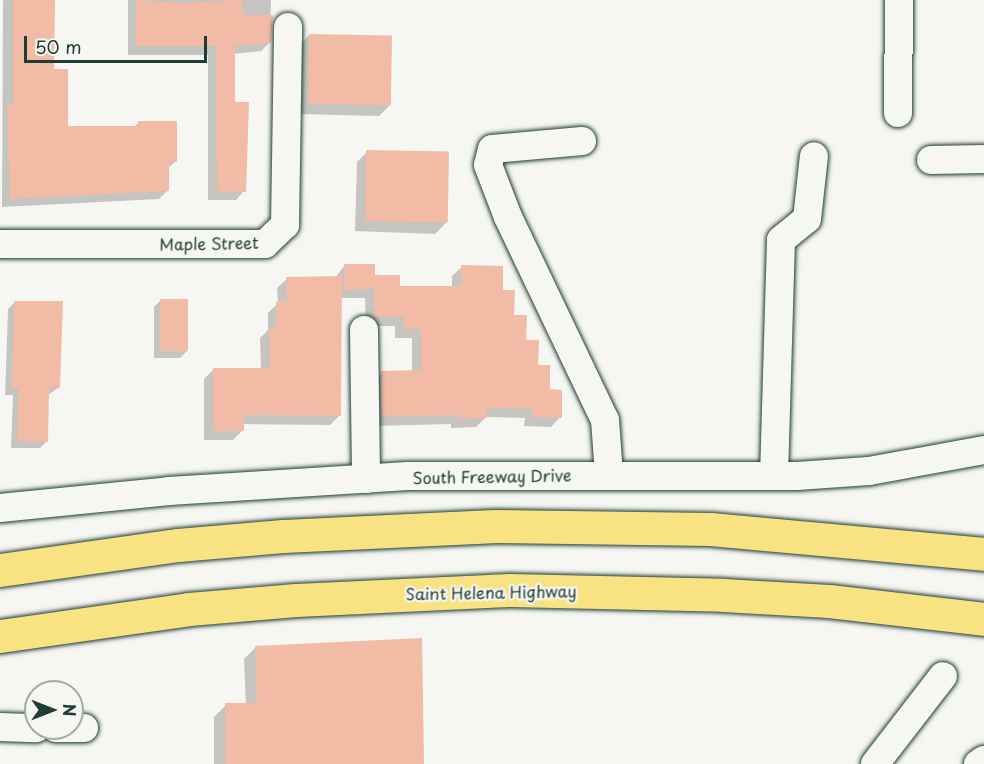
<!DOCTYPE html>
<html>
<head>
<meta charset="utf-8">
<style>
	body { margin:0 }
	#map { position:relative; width:984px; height:764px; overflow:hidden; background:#f6f6f2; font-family:"Playpen Sans",sans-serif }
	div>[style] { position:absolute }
	.shadow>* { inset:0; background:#0003 }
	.building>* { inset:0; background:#f1bba5; transform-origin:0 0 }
	.roads { filter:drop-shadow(0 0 2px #1f3d34) drop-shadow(0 0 2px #1f3d34) }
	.minor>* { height:28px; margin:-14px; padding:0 14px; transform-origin:14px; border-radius:14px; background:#f6f6f2 }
	.highway>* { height:33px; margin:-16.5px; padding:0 16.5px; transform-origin:16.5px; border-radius:16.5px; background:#f8e281 }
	span { translate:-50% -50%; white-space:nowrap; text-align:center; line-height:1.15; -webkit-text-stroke:4.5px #f6f6f2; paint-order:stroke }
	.street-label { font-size:16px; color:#1f3d34 }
	.north { position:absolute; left:24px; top:680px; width:60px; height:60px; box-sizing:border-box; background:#f6f6f2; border:2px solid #a0aca6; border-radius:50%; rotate:90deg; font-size:16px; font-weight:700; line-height:24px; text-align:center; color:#1f3d34 }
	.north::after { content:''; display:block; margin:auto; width:21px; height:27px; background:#1f3d34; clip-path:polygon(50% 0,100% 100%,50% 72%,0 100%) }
	.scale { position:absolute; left:24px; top:36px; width:183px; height:27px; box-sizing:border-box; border:3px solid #1f3d34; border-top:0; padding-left:8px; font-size:18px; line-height:21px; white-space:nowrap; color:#1f3d34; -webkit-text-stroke:4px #f6f6f2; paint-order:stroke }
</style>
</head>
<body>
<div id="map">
	<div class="shadow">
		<i style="clip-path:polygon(3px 0,54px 0,53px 70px,67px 127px,134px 127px,139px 122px,176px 161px,167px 169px,167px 191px,159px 199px,2px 207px)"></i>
		<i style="clip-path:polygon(128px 0,271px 0,270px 42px,261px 51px,233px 54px,233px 103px,244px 191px,236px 200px,208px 200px,208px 55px,128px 55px)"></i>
		<i style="clip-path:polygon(309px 35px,389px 106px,379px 116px,297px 114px,299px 46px)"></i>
		<i style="clip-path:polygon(367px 152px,446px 223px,435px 234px,355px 231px,357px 162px)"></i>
		<i style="clip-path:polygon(345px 265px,399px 287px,452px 287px,452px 276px,462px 267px,501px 291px,560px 417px,551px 427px,524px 426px,525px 418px,486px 417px,476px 427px,451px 428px,451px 424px,373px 426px,372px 382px,382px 373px,412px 372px,412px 338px,395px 338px,395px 326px,366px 326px,365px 298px,340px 298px,339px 416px,330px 425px,242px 424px,242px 431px,233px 440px,204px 440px,204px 379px,214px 369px,261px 369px,260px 338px,268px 330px,268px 313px,278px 303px,277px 288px,287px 279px,335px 278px)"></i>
		<i style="clip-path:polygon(161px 300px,187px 351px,180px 358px,154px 358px,154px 307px)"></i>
		<i style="clip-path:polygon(15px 302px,58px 388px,48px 395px,47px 441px,40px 448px,11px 448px,13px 395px,5px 395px,8px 309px)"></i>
		<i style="clip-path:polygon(256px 647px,422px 764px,214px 764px,214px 717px,226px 705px,246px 705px,244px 659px)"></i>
	</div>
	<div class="building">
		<i style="clip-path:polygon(13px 0,55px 0,54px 69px,68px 69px,68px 126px,138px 126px,138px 121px,177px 121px,177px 162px,169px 162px,169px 191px,10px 199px,7px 105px,13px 105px)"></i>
		<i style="clip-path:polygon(136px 0,180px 3px,243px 0,243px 15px,273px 15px,271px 43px,235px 46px,235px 102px,249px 102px,246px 192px,217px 191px,216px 46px,136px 46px)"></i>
		<i style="left:309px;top:34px;width:83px;height:70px;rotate:1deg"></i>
		<i style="left:366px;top:150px;width:83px;height:71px;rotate:1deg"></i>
		<i style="clip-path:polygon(344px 264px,375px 264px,375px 275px,400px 275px,400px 286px,461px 286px,461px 265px,503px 266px,503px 290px,515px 290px,514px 315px,527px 315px,526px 340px,539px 340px,538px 365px,550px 365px,550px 389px,562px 390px,562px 418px,533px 417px,533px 409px,487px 408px,487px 418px,460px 419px,460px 415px,382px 417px,381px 371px,421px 370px,421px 329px,404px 329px,404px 317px,375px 317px,374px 289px,344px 290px)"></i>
		<i style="clip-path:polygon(342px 276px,341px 416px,244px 415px,244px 431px,213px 431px,213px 368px,270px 368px,269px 327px,277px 327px,276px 302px,287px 301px,286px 277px)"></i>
		<i style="left:160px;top:299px;width:28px;height:52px"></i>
		<i style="clip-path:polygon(14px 301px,63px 301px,60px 388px,49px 388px,48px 442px,17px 441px,19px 388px,12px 388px)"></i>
		<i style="clip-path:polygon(422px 638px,424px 764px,225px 764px,225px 703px,257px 703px,255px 646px)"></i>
	</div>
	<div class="roads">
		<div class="minor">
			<i style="left:898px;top:113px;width:113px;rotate:-89.5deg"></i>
			<i style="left:582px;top:141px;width:90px;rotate:174.9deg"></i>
			<i style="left:492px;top:149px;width:16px;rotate:104deg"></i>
			<i style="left:488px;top:165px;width:56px;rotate:69deg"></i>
			<i style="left:508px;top:217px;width:225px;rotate:64.5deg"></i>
			<i style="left:605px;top:420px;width:55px;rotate:85.8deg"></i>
			<i style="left:931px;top:160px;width:53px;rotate:-1.1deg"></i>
			<i style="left:0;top:244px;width:265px"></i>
			<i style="left:265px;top:244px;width:28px;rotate:-44deg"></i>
			<i style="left:285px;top:225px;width:198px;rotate:-89.1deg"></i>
			<i style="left:364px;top:330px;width:149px;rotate:89.2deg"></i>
			<i style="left:774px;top:476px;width:236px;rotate:-88.3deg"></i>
			<i style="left:781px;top:240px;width:33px;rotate:-39deg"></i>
			<i style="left:807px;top:219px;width:63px;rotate:-83.7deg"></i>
			<i style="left:0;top:508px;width:170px;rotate:-5.7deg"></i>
			<i style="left:169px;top:491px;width:239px;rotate:-3.6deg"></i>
			<i style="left:408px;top:476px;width:389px"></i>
			<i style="left:797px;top:476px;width:72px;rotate:-4deg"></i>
			<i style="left:869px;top:471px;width:117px;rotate:-10.3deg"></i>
			<i style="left:0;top:727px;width:36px;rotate:2deg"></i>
			<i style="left:56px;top:728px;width:28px"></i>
			<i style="left:875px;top:764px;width:111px;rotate:-52.3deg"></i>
			<i style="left:978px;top:764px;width:7px;rotate:-34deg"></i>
		</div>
		<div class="highway">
			<i style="left:0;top:570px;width:180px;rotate:-8deg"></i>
			<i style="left:178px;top:545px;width:105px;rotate:-4.9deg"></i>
			<i style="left:283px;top:536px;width:214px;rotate:-2.7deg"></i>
			<i style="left:497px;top:526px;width:213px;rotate:0.8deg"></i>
			<i style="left:710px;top:529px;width:275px;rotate:5.2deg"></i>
			<i style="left:0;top:636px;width:191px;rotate:-8.1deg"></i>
			<i style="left:189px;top:609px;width:107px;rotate:-4.8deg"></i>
			<i style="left:296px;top:600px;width:214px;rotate:-2.7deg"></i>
			<i style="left:510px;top:590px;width:213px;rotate:1.3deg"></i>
			<i style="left:723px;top:595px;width:106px;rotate:3.2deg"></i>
			<i style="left:829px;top:601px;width:156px;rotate:6.6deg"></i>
		</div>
	</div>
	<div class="street-label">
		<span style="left:209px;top:243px;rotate:-1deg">Maple Street</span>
		<span style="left:492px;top:476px;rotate:-1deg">South Freeway Drive</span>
		<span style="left:491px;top:592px;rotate:-1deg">Saint Helena Highway</span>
	</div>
	<div class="north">N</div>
	<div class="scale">50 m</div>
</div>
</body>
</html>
